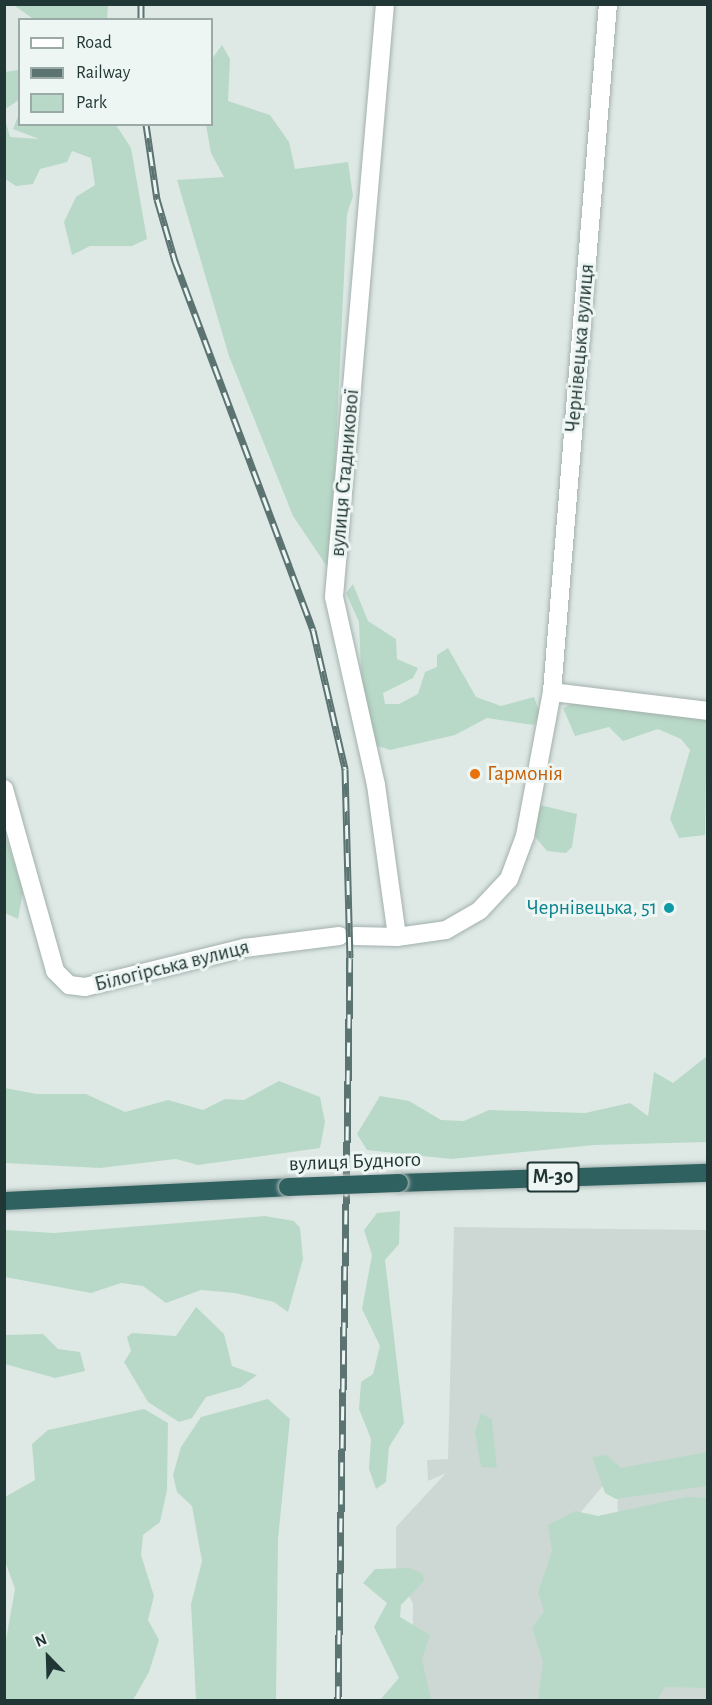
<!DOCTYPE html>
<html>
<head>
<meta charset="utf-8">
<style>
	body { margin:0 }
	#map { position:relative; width:712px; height:1705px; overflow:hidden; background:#dee9e6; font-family:"Alegreya Sans",sans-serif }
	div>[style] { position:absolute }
	.built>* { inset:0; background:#cdd8d5 }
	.green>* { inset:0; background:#b8d9c7 }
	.roads { filter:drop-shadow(0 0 2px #a2b0ad) drop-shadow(0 0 2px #a2b0ad) }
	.minor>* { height:18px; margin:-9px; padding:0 9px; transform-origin:9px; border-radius:9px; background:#fff }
	.highway>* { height:18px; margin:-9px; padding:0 9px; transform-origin:9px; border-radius:9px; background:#2f6160 }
	.rail>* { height:7px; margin-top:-3.5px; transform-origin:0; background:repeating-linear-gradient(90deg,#eef6f3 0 14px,#5b7371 0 28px); box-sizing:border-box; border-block:2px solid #5b7371 }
	.bridges { filter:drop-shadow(0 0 2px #bcc3c2) drop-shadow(0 0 2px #bcc3c2) }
	.highway-bridge>* { height:18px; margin:-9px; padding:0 9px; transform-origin:9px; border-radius:9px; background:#2f6160 }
	.dots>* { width:16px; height:16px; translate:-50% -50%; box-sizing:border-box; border:3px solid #eef6f3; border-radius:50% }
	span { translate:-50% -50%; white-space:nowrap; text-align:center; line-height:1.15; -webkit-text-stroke:6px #eef6f3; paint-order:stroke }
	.shield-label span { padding:2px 4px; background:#eef6f3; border:2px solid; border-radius:4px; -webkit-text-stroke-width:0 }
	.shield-label { font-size:20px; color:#213735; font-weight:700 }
	.street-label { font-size:21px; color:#213735 }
	.food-label { font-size:21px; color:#c56008 }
	.left { translate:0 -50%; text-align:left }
	.culture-label { font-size:21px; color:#0d838f }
	.right { translate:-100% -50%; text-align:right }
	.frame { position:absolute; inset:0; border:6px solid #213735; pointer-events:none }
	.legend { position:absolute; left:18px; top:18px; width:195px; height:108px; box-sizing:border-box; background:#eef6f3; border:2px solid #9caaa7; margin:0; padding:8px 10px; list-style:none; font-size:18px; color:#213735 }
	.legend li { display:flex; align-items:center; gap:12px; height:30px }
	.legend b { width:30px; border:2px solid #9caaa7 }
	.north { position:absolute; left:18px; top:1627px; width:60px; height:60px; -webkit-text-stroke:4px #eef6f3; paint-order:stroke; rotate:337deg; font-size:16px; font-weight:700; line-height:24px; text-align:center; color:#213735 }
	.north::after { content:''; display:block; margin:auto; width:21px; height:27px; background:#213735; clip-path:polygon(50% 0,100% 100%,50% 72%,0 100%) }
</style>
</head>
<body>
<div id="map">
	<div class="built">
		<i style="clip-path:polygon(454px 1227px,707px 1230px,707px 1700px,621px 1700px,617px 1469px,565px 1531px,560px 1700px,412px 1700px,413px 1604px,396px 1568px,396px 1527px,446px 1473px,428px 1481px,427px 1460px,448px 1459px)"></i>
	</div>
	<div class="green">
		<i style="clip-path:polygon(12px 4px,108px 4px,108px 5px,107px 19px,35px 20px)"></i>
		<i style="clip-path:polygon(222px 45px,230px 59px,228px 101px,270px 115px,289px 142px,295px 169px,348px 162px,353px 196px,347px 214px,330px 571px,293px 516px,229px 356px,177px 180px,224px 177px,211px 153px,206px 125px,212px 124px,212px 59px)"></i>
		<i style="clip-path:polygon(18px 70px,19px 100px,5px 109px,5px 72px)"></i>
		<i style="clip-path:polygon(19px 114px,20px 124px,116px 125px,131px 148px,147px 239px,132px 246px,90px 246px,72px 255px,64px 222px,76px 197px,95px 185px,91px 158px,72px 151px,67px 162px,40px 169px,33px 184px,16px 186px,5px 179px,5px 119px,10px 137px,39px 139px,13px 129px)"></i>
		<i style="clip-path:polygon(353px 584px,368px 621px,396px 639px,397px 659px,418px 668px,413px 678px,383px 693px,385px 704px,399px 704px,418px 694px,425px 672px,437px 667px,437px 655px,448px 648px,476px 697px,501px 706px,534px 697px,540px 714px,534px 725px,487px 718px,455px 735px,390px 750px,375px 745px,362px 697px,359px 622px,346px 593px)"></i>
		<i style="clip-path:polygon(580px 700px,707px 714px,705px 835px,679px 838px,670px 819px,690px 750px,681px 739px,658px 729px,623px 741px,609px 727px,575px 736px,563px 708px)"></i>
		<i style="clip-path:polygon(540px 805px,577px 814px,572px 847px,566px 853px,547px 851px,536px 838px,532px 826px)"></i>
		<i style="clip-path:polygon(4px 831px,23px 892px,18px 919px,5px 913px)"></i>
		<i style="clip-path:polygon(707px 1056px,707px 1142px,595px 1145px,451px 1159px,367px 1150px,357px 1134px,380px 1096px,409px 1101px,441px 1120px,464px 1121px,489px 1110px,585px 1113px,630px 1103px,648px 1116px,654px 1072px,673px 1083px)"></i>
		<i style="clip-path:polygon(279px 1081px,320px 1097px,325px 1122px,320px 1148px,198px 1165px,176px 1159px,100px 1168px,5px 1163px,5px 1088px,37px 1094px,86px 1094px,125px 1112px,168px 1100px,203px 1110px,225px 1099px,244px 1100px)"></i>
		<i style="clip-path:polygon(400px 1211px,399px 1244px,385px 1260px,404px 1423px,389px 1447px,386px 1482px,376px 1489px,369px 1469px,371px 1439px,359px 1409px,361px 1382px,373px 1374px,380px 1346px,362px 1309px,372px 1255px,364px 1230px,377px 1213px)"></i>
		<i style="clip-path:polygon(265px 1216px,294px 1221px,300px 1228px,303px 1259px,288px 1312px,274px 1302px,235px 1293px,201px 1290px,166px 1303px,143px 1286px,121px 1283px,91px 1293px,5px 1277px,5px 1230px,54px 1233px)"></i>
		<i style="clip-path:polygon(196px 1307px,224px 1334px,232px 1366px,257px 1375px,241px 1387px,206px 1397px,192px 1418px,179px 1422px,148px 1402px,124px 1362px,131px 1351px,127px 1337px,132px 1333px,176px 1336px)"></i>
		<i style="clip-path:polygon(43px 1334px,58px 1349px,80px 1352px,85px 1371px,55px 1378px,5px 1364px,5px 1335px)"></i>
		<i style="clip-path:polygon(268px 1399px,290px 1419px,278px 1539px,276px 1700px,196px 1700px,191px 1604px,202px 1561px,192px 1506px,177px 1492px,173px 1475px,181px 1447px,201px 1417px)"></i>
		<i style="clip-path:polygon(144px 1409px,168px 1423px,167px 1490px,160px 1522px,143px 1535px,141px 1555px,154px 1596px,148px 1620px,159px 1640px,149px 1672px,133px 1700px,5px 1700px,5px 1645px,15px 1589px,5px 1561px,5px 1497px,35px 1480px,32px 1444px,48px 1430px)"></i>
		<i style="clip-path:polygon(481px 1413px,492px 1420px,497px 1468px,481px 1467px,475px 1432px)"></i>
		<i style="clip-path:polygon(707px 1452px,707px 1486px,616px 1499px,605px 1493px,592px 1457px,607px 1455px,621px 1468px)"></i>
		<i style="clip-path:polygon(686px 1497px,707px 1498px,707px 1688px,665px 1687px,657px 1700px,538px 1700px,543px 1661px,532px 1628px,544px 1611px,538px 1592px,552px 1551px,548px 1525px,575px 1511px,598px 1516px)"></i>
		<i style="clip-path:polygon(410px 1568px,423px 1574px,424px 1581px,401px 1605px,400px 1617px,430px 1635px,422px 1659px,431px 1700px,380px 1700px,399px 1678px,374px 1627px,387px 1603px,363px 1583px,375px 1569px)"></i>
	</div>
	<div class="roads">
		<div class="minor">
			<i style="left:385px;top:4px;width:595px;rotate:94.92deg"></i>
			<i style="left:334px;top:597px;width:193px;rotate:77.4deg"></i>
			<i style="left:376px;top:785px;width:153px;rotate:82.1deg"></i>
			<i style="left:552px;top:692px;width:690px;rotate:-85.35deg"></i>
			<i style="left:4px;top:789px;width:189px;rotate:74.3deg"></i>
			<i style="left:55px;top:971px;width:20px;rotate:45deg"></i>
			<i style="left:69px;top:985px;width:16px;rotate:7deg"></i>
			<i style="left:85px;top:987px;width:164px;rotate:-13.8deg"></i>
			<i style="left:244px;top:948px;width:96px;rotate:-7.2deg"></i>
			<i style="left:355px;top:936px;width:42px;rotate:1.4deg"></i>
			<i style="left:397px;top:937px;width:49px;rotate:-8.1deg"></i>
			<i style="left:446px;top:930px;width:39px;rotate:-30deg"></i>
			<i style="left:480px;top:910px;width:42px;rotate:-46.9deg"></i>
			<i style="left:509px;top:879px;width:46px;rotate:-69.6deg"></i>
			<i style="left:525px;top:836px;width:147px;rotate:-79.4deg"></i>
			<i style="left:552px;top:692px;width:157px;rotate:6.9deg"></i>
		</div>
		<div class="highway">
			<i style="left:399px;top:1183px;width:309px;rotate:-1.9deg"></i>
			<i style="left:4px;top:1201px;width:284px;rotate:-2.8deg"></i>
		</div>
	</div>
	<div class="rail">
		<i style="left:141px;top:4px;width:16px;rotate:90deg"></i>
		<i style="left:146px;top:124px;width:76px;rotate:81.7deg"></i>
		<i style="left:157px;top:199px;width:65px;rotate:73.8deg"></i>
		<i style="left:175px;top:261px;width:394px;rotate:69.5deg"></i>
		<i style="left:313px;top:630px;width:143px;rotate:77deg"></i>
		<i style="left:345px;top:769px;width:189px;rotate:88.5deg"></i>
		<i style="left:350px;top:958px;width:742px;rotate:90.93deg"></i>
	</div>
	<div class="bridges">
		<div class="highway-bridge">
			<i style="left:288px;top:1187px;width:111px;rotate:-2.1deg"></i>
		</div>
	</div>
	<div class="dots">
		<i style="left:475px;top:774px;background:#e8710a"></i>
		<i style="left:669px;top:908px;background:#0f9aa8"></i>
	</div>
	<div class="shield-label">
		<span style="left:553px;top:1177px">М-30</span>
	</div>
	<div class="street-label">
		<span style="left:580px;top:348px;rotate:-85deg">Чернівецька вулиця</span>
		<span style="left:345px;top:473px;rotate:-85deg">вулиця Стадникової</span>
		<span style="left:172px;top:966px;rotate:-14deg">Білогірська вулиця</span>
		<span style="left:355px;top:1162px;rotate:-2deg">вулиця Будного</span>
	</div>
	<div class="food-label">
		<span class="left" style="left:487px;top:774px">Гармонія</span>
	</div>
	<div class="culture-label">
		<span class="right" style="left:657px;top:908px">Чернівецька, 51</span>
	</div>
	<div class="frame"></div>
	<ul class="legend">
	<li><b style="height:8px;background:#fff"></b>Road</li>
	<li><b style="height:8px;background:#5b7371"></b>Railway</li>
	<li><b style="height:16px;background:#b8d9c7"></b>Park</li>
	</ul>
	<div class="north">N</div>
</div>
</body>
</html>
